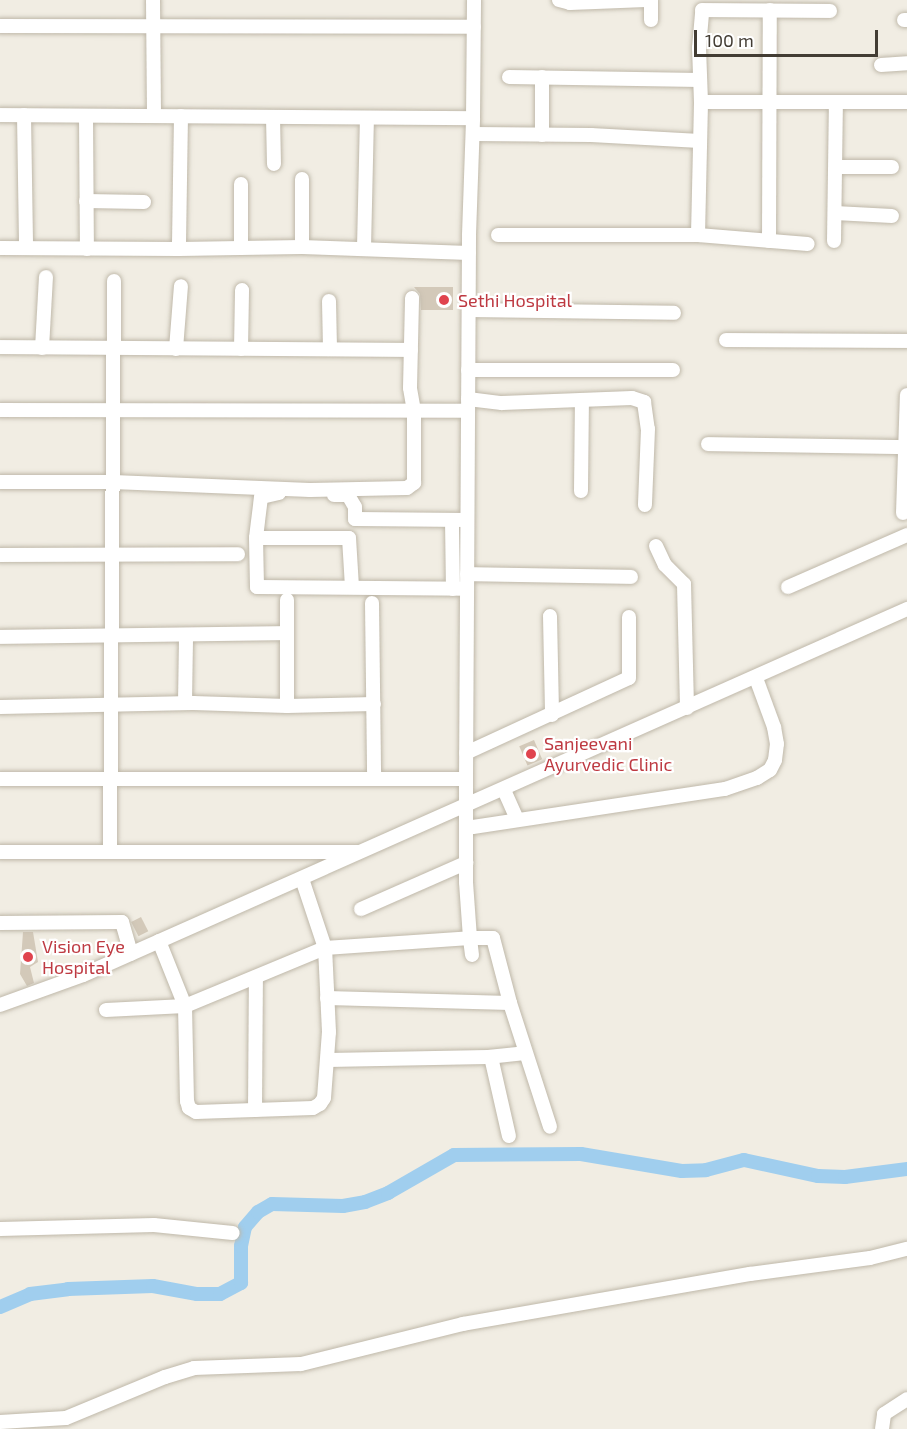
<!DOCTYPE html>
<html>
<head>
<meta charset="utf-8">
<style>
	body { margin:0 }
	#map { position:relative; width:907px; height:1429px; overflow:hidden; background:#f1ede3; font-family:"Exo 2",sans-serif }
	div>[style] { position:absolute }
	.canal>* { height:14px; margin:-7px; padding:0 7px; transform-origin:7px; border-radius:7px; background:#a0ceee }
	.building>* { inset:0; background:#d3c9b9; transform-origin:0 0 }
	.roads { filter:drop-shadow(0 0 2px #bfb8a9) drop-shadow(0 0 2px #bfb8a9) }
	.minor>* { height:14px; margin:-7px; padding:0 7px; transform-origin:7px; border-radius:7px; background:#fff }
	.dots>* { width:16px; height:16px; translate:-50% -50%; box-sizing:border-box; border:3px solid #fff; border-radius:50% }
	span { translate:-50% -50%; white-space:nowrap; text-align:center; line-height:1.15; -webkit-text-stroke:4.5px #fff; paint-order:stroke }
	.health-label { font-size:18px; color:#be3a42 }
	.left { translate:0 -50%; text-align:left }
	.scale { position:absolute; left:694px; top:30px; width:184px; height:27px; box-sizing:border-box; border:3px solid #433d34; border-top:0; padding-left:8px; font-size:18px; line-height:21px; white-space:nowrap; color:#433d34; -webkit-text-stroke:4px #fff; paint-order:stroke }
</style>
</head>
<body>
<div id="map">
	<div class="canal">
		<i style="left:0;top:1307px;width:33px;rotate:-23deg"></i>
		<i style="left:30px;top:1294px;width:38px;rotate:-7deg"></i>
		<i style="left:68px;top:1289px;width:85px;rotate:-2deg"></i>
		<i style="left:153px;top:1286px;width:45px;rotate:10.3deg"></i>
		<i style="left:197px;top:1294px;width:23px"></i>
		<i style="left:220px;top:1294px;width:24px;rotate:-28deg"></i>
		<i style="left:241px;top:1283px;width:37px;rotate:-90deg"></i>
		<i style="left:241px;top:1246px;width:19px;rotate:-78deg"></i>
		<i style="left:245px;top:1227px;width:20px;rotate:-49deg"></i>
		<i style="left:258px;top:1212px;width:16px;rotate:-30deg"></i>
		<i style="left:272px;top:1204px;width:71px;rotate:1.6deg"></i>
		<i style="left:343px;top:1206px;width:22px;rotate:-10deg"></i>
		<i style="left:365px;top:1202px;width:25px;rotate:-21deg"></i>
		<i style="left:388px;top:1193px;width:76px;rotate:-29.9deg"></i>
		<i style="left:454px;top:1155px;width:127px;rotate:-0.5deg"></i>
		<i style="left:581px;top:1154px;width:102px;rotate:9.6deg"></i>
		<i style="left:682px;top:1171px;width:24px;rotate:-2deg"></i>
		<i style="left:706px;top:1170px;width:39px;rotate:-15deg"></i>
		<i style="left:744px;top:1160px;width:76px;rotate:12.2deg"></i>
		<i style="left:818px;top:1176px;width:27px;rotate:2deg"></i>
		<i style="left:845px;top:1177px;width:63px;rotate:-7.4deg"></i>
	</div>
	<div class="building">
		<i style="clip-path:polygon(414px 287px,453px 287px,453px 310px,421px 310px,420px 294px)"></i>
		<i style="left:534px;top:740px;width:21px;height:16px;rotate:67deg"></i>
		<i style="left:141px;top:917px;width:16px;height:11px;rotate:63deg"></i>
		<i style="clip-path:polygon(23px 932px,33px 932px,38px 962px,30px 967px,34px 983px,27px 986px,20px 974px)"></i>
	</div>
	<div class="roads">
		<div class="minor">
			<i style="left:153px;top:0;width:116px;rotate:89.5deg"></i>
			<i style="left:559px;top:0;width:11px;rotate:15deg"></i>
			<i style="left:570px;top:3px;width:76px;rotate:-2.3deg"></i>
			<i style="left:651px;top:0;width:20px;rotate:90deg"></i>
			<i style="left:904px;top:20px;width:3px"></i>
			<i style="left:0;top:26px;width:474px;rotate:0.1deg"></i>
			<i style="left:881px;top:65px;width:26px;rotate:-4deg"></i>
			<i style="left:509px;top:77px;width:191px;rotate:0.9deg"></i>
			<i style="left:542px;top:77px;width:58px;rotate:90deg"></i>
			<i style="left:701px;top:102px;width:54px;rotate:-92.1deg"></i>
			<i style="left:699px;top:48px;width:38px;rotate:-85deg"></i>
			<i style="left:702px;top:10px;width:128px;rotate:0.4deg"></i>
			<i style="left:0;top:115px;width:473px;rotate:0.4deg"></i>
			<i style="left:24px;top:115px;width:133px;rotate:89.1deg"></i>
			<i style="left:86px;top:116px;width:133px;rotate:89.6deg"></i>
			<i style="left:181px;top:116px;width:133px;rotate:90.9deg"></i>
			<i style="left:179px;top:249px;width:123px;rotate:-0.9deg"></i>
			<i style="left:302px;top:247px;width:167px;rotate:2.1deg"></i>
			<i style="left:273px;top:117px;width:47px;rotate:88.8deg"></i>
			<i style="left:473px;top:134px;width:118px;rotate:0.5deg"></i>
			<i style="left:591px;top:135px;width:109px;rotate:3.2deg"></i>
			<i style="left:836px;top:167px;width:56px"></i>
			<i style="left:302px;top:179px;width:68px;rotate:90deg"></i>
			<i style="left:241px;top:184px;width:64px;rotate:90deg"></i>
			<i style="left:86px;top:201px;width:58px;rotate:1deg"></i>
			<i style="left:835px;top:213px;width:57px;rotate:3deg"></i>
			<i style="left:498px;top:235px;width:200px"></i>
			<i style="left:698px;top:235px;width:110px;rotate:4.7deg"></i>
			<i style="left:698px;top:235px;width:133px;rotate:-88.7deg"></i>
			<i style="left:701px;top:102px;width:206px"></i>
			<i style="left:769px;top:241px;width:231px;rotate:-89.8deg"></i>
			<i style="left:834px;top:241px;width:139px;rotate:-89.2deg"></i>
			<i style="left:0;top:248px;width:179px;rotate:0.3deg"></i>
			<i style="left:364px;top:248px;width:130px;rotate:-88.7deg"></i>
			<i style="left:329px;top:301px;width:48px;rotate:88.8deg"></i>
			<i style="left:469px;top:310px;width:205px;rotate:0.8deg"></i>
			<i style="left:726px;top:340px;width:181px;rotate:0.3deg"></i>
			<i style="left:0;top:347px;width:411px;rotate:0.4deg"></i>
			<i style="left:42px;top:348px;width:71px;rotate:-86.8deg"></i>
			<i style="left:176px;top:349px;width:63px;rotate:-85.5deg"></i>
			<i style="left:241px;top:349px;width:59px;rotate:-89deg"></i>
			<i style="left:468px;top:370px;width:205px"></i>
			<i style="left:468px;top:399px;width:34px;rotate:7deg"></i>
			<i style="left:502px;top:403px;width:130px;rotate:-2.2deg"></i>
			<i style="left:632px;top:398px;width:13px;rotate:18deg"></i>
			<i style="left:644px;top:402px;width:27px;rotate:82deg"></i>
			<i style="left:648px;top:429px;width:76px;rotate:92.3deg"></i>
			<i style="left:0;top:410px;width:468px;rotate:0.1deg"></i>
			<i style="left:708px;top:444px;width:197px;rotate:0.9deg"></i>
			<i style="left:0;top:482px;width:113px"></i>
			<i style="left:113px;top:482px;width:197px;rotate:2.3deg"></i>
			<i style="left:310px;top:490px;width:97px;rotate:-1.2deg"></i>
			<i style="left:407px;top:488px;width:9px;rotate:-36deg"></i>
			<i style="left:414px;top:483px;width:72px;rotate:-90deg"></i>
			<i style="left:414px;top:411px;width:23px;rotate:-100deg"></i>
			<i style="left:410px;top:388px;width:90px;rotate:-88.7deg"></i>
			<i style="left:581px;top:491px;width:90px;rotate:-89.4deg"></i>
			<i style="left:279px;top:493px;width:18px;rotate:167deg"></i>
			<i style="left:261px;top:497px;width:41px;rotate:97deg"></i>
			<i style="left:256px;top:538px;width:49px;rotate:88.8deg"></i>
			<i style="left:257px;top:587px;width:210px;rotate:0.5deg"></i>
			<i style="left:334px;top:495px;width:14px"></i>
			<i style="left:348px;top:495px;width:14px;rotate:60deg"></i>
			<i style="left:355px;top:507px;width:12px;rotate:90deg"></i>
			<i style="left:355px;top:519px;width:112px;rotate:0.5deg"></i>
			<i style="left:903px;top:513px;width:118px;rotate:-88.1deg"></i>
			<i style="left:452px;top:520px;width:69px;rotate:89.2deg"></i>
			<i style="left:256px;top:538px;width:93px"></i>
			<i style="left:349px;top:538px;width:49px;rotate:86.5deg"></i>
			<i style="left:656px;top:546px;width:21px;rotate:65deg"></i>
			<i style="left:665px;top:565px;width:27px;rotate:45deg"></i>
			<i style="left:684px;top:584px;width:124px;rotate:88.6deg"></i>
			<i style="left:0;top:555px;width:238px;rotate:-0.2deg"></i>
			<i style="left:467px;top:574px;width:164px;rotate:1deg"></i>
			<i style="left:788px;top:587px;width:130px;rotate:-23.6deg"></i>
			<i style="left:372px;top:603px;width:176px;rotate:89.3deg"></i>
			<i style="left:550px;top:616px;width:99px;rotate:88.8deg"></i>
			<i style="left:0;top:637px;width:286px;rotate:-0.8deg"></i>
			<i style="left:185px;top:703px;width:67px;rotate:-89.1deg"></i>
			<i style="left:287px;top:706px;width:106px;rotate:-90deg"></i>
			<i style="left:0;top:707px;width:193px;rotate:-1.2deg"></i>
			<i style="left:193px;top:703px;width:94px;rotate:1.8deg"></i>
			<i style="left:287px;top:706px;width:87px;rotate:-1.3deg"></i>
			<i style="left:466px;top:753px;width:179px;rotate:-24.7deg"></i>
			<i style="left:629px;top:678px;width:61px;rotate:-90deg"></i>
			<i style="left:0;top:779px;width:466px"></i>
			<i style="left:504px;top:790px;width:32px;rotate:66deg"></i>
			<i style="left:473px;top:827px;width:255px;rotate:-8.6deg"></i>
			<i style="left:725px;top:789px;width:34px;rotate:-19deg"></i>
			<i style="left:757px;top:778px;width:15px;rotate:-32deg"></i>
			<i style="left:770px;top:770px;width:11px;rotate:-63deg"></i>
			<i style="left:775px;top:760px;width:16px;rotate:-83deg"></i>
			<i style="left:777px;top:744px;width:17px;rotate:-100deg"></i>
			<i style="left:774px;top:727px;width:52px;rotate:-110.2deg"></i>
			<i style="left:110px;top:851px;width:570px;rotate:-89.6deg"></i>
			<i style="left:0;top:852px;width:358px"></i>
			<i style="left:361px;top:909px;width:115px;rotate:-23.7deg"></i>
			<i style="left:0;top:923px;width:122px;rotate:-0.5deg"></i>
			<i style="left:122px;top:922px;width:33px;rotate:74deg"></i>
			<i style="left:159px;top:941px;width:70px;rotate:68.2deg"></i>
			<i style="left:185px;top:1006px;width:95px;rotate:88.8deg"></i>
			<i style="left:187px;top:1101px;width:7px;rotate:74deg"></i>
			<i style="left:189px;top:1108px;width:8px;rotate:30deg"></i>
			<i style="left:196px;top:1112px;width:117px;rotate:-2deg"></i>
			<i style="left:313px;top:1108px;width:8px;rotate:-30deg"></i>
			<i style="left:320px;top:1104px;width:7px;rotate:-56deg"></i>
			<i style="left:324px;top:1098px;width:66px;rotate:-85.7deg"></i>
			<i style="left:329px;top:1032px;width:84px;rotate:-92.7deg"></i>
			<i style="left:325px;top:948px;width:145px;rotate:-3.9deg"></i>
			<i style="left:470px;top:938px;width:56px;rotate:-94.1deg"></i>
			<i style="left:466px;top:882px;width:103px;rotate:-90deg"></i>
			<i style="left:466px;top:779px;width:544px;rotate:-89.68deg"></i>
			<i style="left:469px;top:235px;width:117px;rotate:-88deg"></i>
			<i style="left:473px;top:118px;width:118px;rotate:-89.5deg"></i>
			<i style="left:472px;top:955px;width:17px;rotate:-97deg"></i>
			<i style="left:470px;top:938px;width:23px"></i>
			<i style="left:493px;top:938px;width:67px;rotate:75.3deg"></i>
			<i style="left:327px;top:998px;width:183px;rotate:1.6deg"></i>
			<i style="left:510px;top:1003px;width:130px;rotate:72.1deg"></i>
			<i style="left:0;top:1005px;width:88px;rotate:-19.9deg"></i>
			<i style="left:83px;top:975px;width:902px;rotate:-23.95deg"></i>
			<i style="left:106px;top:1010px;width:79px;rotate:-2.9deg"></i>
			<i style="left:185px;top:1006px;width:152px;rotate:-22.5deg"></i>
			<i style="left:325px;top:948px;width:73px;rotate:-108.4deg"></i>
			<i style="left:491px;top:1057px;width:81px;rotate:77.2deg"></i>
			<i style="left:328px;top:1060px;width:160px;rotate:-1.1deg"></i>
			<i style="left:488px;top:1057px;width:37px;rotate:-6deg"></i>
			<i style="left:255px;top:1110px;width:133px;rotate:-89.6deg"></i>
			<i style="left:0;top:1229px;width:154px;rotate:-1.5deg"></i>
			<i style="left:154px;top:1225px;width:79px;rotate:5.8deg"></i>
			<i style="left:0;top:1422px;width:66px;rotate:-3.5deg"></i>
			<i style="left:66px;top:1418px;width:107px;rotate:-22.5deg"></i>
			<i style="left:165px;top:1377px;width:30px;rotate:-17deg"></i>
			<i style="left:194px;top:1368px;width:107px;rotate:-2.1deg"></i>
			<i style="left:301px;top:1364px;width:167px;rotate:-13.9deg"></i>
			<i style="left:463px;top:1324px;width:291px;rotate:-9.9deg"></i>
			<i style="left:750px;top:1274px;width:121px;rotate:-7.6deg"></i>
			<i style="left:870px;top:1258px;width:38px;rotate:-14deg"></i>
			<i style="left:882px;top:1429px;width:15px;rotate:-82deg"></i>
			<i style="left:884px;top:1414px;width:27px;rotate:-33deg"></i>
		</div>
	</div>
	<div class="dots">
		<i style="left:444px;top:300px;background:#e0444e"></i>
		<i style="left:531px;top:754px;background:#e0444e"></i>
		<i style="left:28px;top:957px;background:#e0444e"></i>
	</div>
	<div class="health-label">
		<span class="left" style="left:458px;top:300px">Sethi Hospital</span>
		<span class="left" style="left:544px;top:754px">Sanjeevani<br>Ayurvedic Clinic</span>
		<span class="left" style="left:42px;top:957px">Vision Eye<br>Hospital</span>
	</div>
	<div class="scale">100 m</div>
</div>
</body>
</html>
